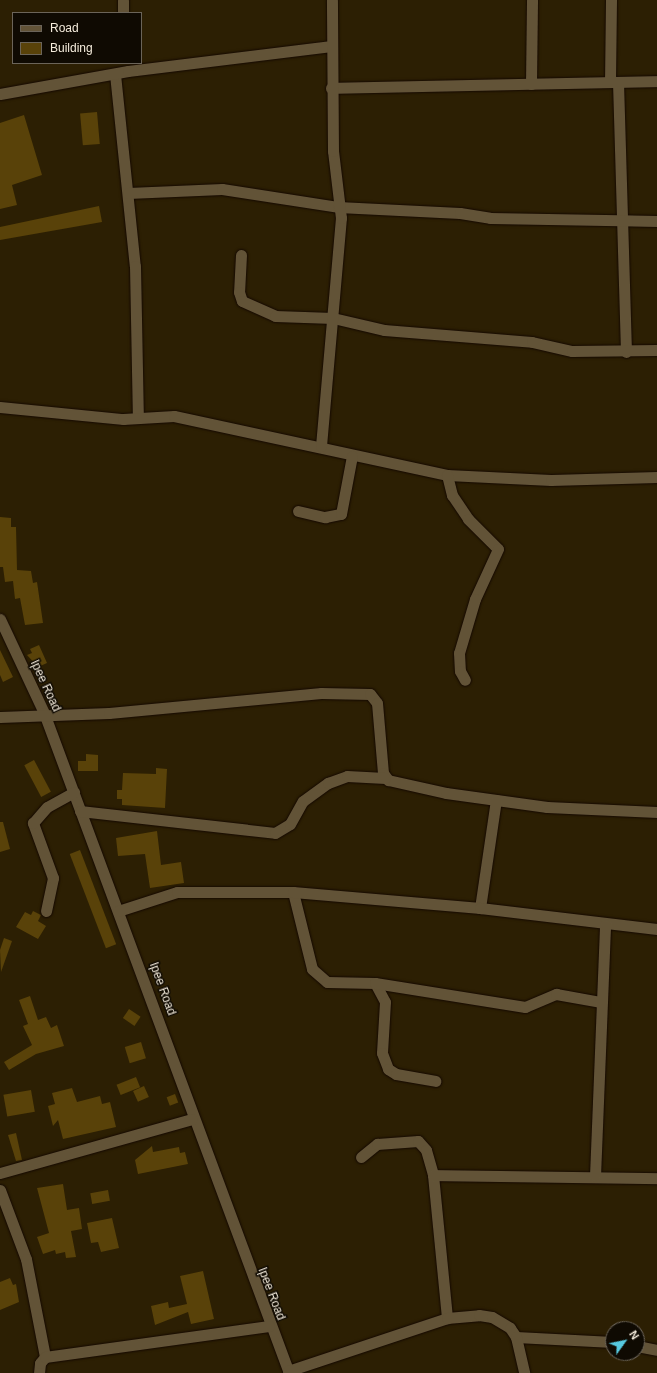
<!DOCTYPE html>
<html>
<head>
<meta charset="utf-8">
<style>
	body { margin:0 }
	#map { position:relative; width:657px; height:1373px; overflow:hidden; background:#2c1f03; font-family:Arial,sans-serif }
	div>[style] { position:absolute }
	.building>* { inset:0; background:#594209; transform-origin:0 0 }
	.roads { filter:drop-shadow(0 0 1px #140800) drop-shadow(0 0 1px #140800) }
	.minor>* { height:11px; margin:-5.5px; padding:0 5.5px; transform-origin:5.5px; border-radius:5.5px; background:#625337 }
	span { translate:-50% -50%; white-space:nowrap; text-align:center; line-height:1.15; -webkit-text-stroke:3px #0f0a02; paint-order:stroke }
	.street-label { font-size:12px; color:#f4ebdb }
	.legend { position:absolute; left:12px; top:12px; width:130px; height:52px; box-sizing:border-box; background:#0f0a02; border:1px solid #6b6459; margin:0; padding:5px 7px; list-style:none; font-size:12px; color:#f4ebdb }
	.legend li { display:flex; align-items:center; gap:8px; height:20px }
	.legend b { width:20px; border:1px solid #6b6459 }
	.north { position:absolute; left:605px; top:1321px; width:40px; height:40px; box-sizing:border-box; background:#0f0a02; border:1px solid #6b6459; border-radius:50%; rotate:57deg; font-size:11px; font-weight:700; line-height:16px; text-align:center; color:#f4ebdb }
	.north::after { content:''; display:block; margin:auto; width:14px; height:18px; background:#56c9e0; clip-path:polygon(50% 0,100% 100%,50% 72%,0 100%) }
</style>
</head>
<body>
<div id="map">
	<div class="building">
		<i style="left:97px;top:112px;width:32px;height:17px;rotate:85deg"></i>
		<i style="clip-path:polygon(24px 115px,42px 175px,12px 185px,17px 205px,0 209px,0 123px)"></i>
		<i style="clip-path:polygon(99px 206px,102px 222px,0 240px,0 227px)"></i>
		<i style="clip-path:polygon(0 517px,11px 518px,11px 527px,16px 527px,17px 570px,31px 571px,33px 583px,37px 582px,43px 623px,25px 625px,20px 598px,15px 599px,13px 581px,5px 582px,3px 567px,0 567px)"></i>
		<i style="clip-path:polygon(39px 645px,47px 663px,38px 667px,27px 655px,32px 653px,30px 649px)"></i>
		<i style="clip-path:polygon(0 650px,13px 677px,3px 682px,0 675px)"></i>
		<i style="clip-path:polygon(86px 754px,98px 755px,98px 771px,78px 771px,78px 761px,86px 761px)"></i>
		<i style="left:34px;top:760px;width:36px;height:11px;rotate:62deg"></i>
		<i style="clip-path:polygon(156px 768px,167px 769px,165px 808px,122px 805px,122px 799px,117px 799px,117px 790px,122px 790px,123px 773px,156px 774px)"></i>
		<i style="clip-path:polygon(0 822px,3px 822px,10px 849px,0 852px)"></i>
		<i style="clip-path:polygon(157px 831px,161px 865px,181px 862px,184px 883px,150px 888px,145px 854px,118px 856px,116px 838px)"></i>
		<i style="left:80px;top:850px;width:101px;height:11px;rotate:69deg"></i>
		<i style="clip-path:polygon(33px 911px,41px 915px,38px 921px,46px 926px,38px 939px,16px 927px,25px 912px,31px 915px)"></i>
		<i style="clip-path:polygon(4px 938px,12px 941px,1px 972px,0 950px)"></i>
		<i style="clip-path:polygon(30px 996px,38px 1020px,46px 1017px,51px 1028px,57px 1025px,64px 1046px,36px 1054px,9px 1070px,4px 1062px,32px 1045px,23px 1026px,28px 1024px,19px 1000px)"></i>
		<i style="left:129px;top:1009px;width:14px;height:11px;rotate:34deg"></i>
		<i style="left:141px;top:1042px;width:17px;height:17px;rotate:73deg"></i>
		<i style="left:136px;top:1077px;width:11px;height:21px;rotate:68deg"></i>
		<i style="left:144px;top:1086px;width:12px;height:12px;rotate:66deg"></i>
		<i style="clip-path:polygon(72px 1088px,77px 1102px,100px 1096px,102px 1104px,110px 1102px,116px 1127px,63px 1139px,58px 1120px,53px 1126px,48px 1106px,55px 1104px,52px 1093px)"></i>
		<i style="left:31px;top:1090px;width:22px;height:28px;rotate:80deg"></i>
		<i style="left:175px;top:1094px;width:9px;height:9px;rotate:69deg"></i>
		<i style="clip-path:polygon(16px 1133px,22px 1160px,16px 1161px,8px 1135px)"></i>
		<i style="clip-path:polygon(152px 1146px,153px 1152px,179px 1147px,180px 1153px,185px 1152px,188px 1164px,138px 1174px,135px 1160px)"></i>
		<i style="clip-path:polygon(63px 1184px,67px 1210px,79px 1208px,82px 1229px,71px 1231px,76px 1257px,66px 1258px,65px 1252px,56px 1254px,55px 1250px,43px 1254px,37px 1237px,49px 1233px,37px 1188px)"></i>
		<i style="left:108px;top:1190px;width:11px;height:18px;rotate:80deg"></i>
		<i style="clip-path:polygon(112px 1218px,119px 1248px,101px 1252px,98px 1242px,91px 1243px,87px 1223px)"></i>
		<i style="clip-path:polygon(203px 1271px,214px 1319px,191px 1324px,188px 1312px,155px 1325px,151px 1306px,168px 1302px,169px 1308px,187px 1304px,180px 1276px)"></i>
		<i style="clip-path:polygon(10px 1278px,13px 1285px,16px 1284px,19px 1302px,0 1310px,0 1282px)"></i>
	</div>
	<div class="roads">
		<div class="minor">
			<i style="left:123px;top:0;width:13px;rotate:90deg"></i>
			<i style="left:115px;top:74px;width:193px;rotate:84.1deg"></i>
			<i style="left:135px;top:266px;width:152px;rotate:88.9deg"></i>
			<i style="left:610px;top:82px;width:82px;rotate:-89.3deg"></i>
			<i style="left:618px;top:82px;width:270px;rotate:88.3deg"></i>
			<i style="left:531px;top:84px;width:84px;rotate:-89.3deg"></i>
			<i style="left:331px;top:88px;width:326px;rotate:-1.2deg"></i>
			<i style="left:0;top:94px;width:130px;rotate:-10.2deg"></i>
			<i style="left:128px;top:71px;width:205px;rotate:-7deg"></i>
			<i style="left:128px;top:193px;width:94px;rotate:-2.4deg"></i>
			<i style="left:222px;top:189px;width:117px;rotate:8.8deg"></i>
			<i style="left:338px;top:207px;width:122px;rotate:2.8deg"></i>
			<i style="left:460px;top:213px;width:30px;rotate:9deg"></i>
			<i style="left:490px;top:218px;width:167px;rotate:1deg"></i>
			<i style="left:241px;top:255px;width:37px;rotate:93deg"></i>
			<i style="left:239px;top:292px;width:9px;rotate:72deg"></i>
			<i style="left:242px;top:301px;width:36px;rotate:24deg"></i>
			<i style="left:275px;top:316px;width:58px;rotate:2deg"></i>
			<i style="left:333px;top:318px;width:52px;rotate:13.2deg"></i>
			<i style="left:384px;top:330px;width:148px;rotate:4.6deg"></i>
			<i style="left:532px;top:342px;width:41px;rotate:12.7deg"></i>
			<i style="left:572px;top:351px;width:85px;rotate:-0.7deg"></i>
			<i style="left:0;top:407px;width:124px;rotate:5.6deg"></i>
			<i style="left:123px;top:419px;width:51px;rotate:-3.4deg"></i>
			<i style="left:174px;top:416px;width:279px;rotate:12.2deg"></i>
			<i style="left:447px;top:475px;width:104px;rotate:2.8deg"></i>
			<i style="left:551px;top:480px;width:106px;rotate:-1.6deg"></i>
			<i style="left:321px;top:446px;width:229px;rotate:-85deg"></i>
			<i style="left:341px;top:218px;width:67px;rotate:-96.8deg"></i>
			<i style="left:333px;top:151px;width:151px;rotate:-90.4deg"></i>
			<i style="left:447px;top:475px;width:21px;rotate:76deg"></i>
			<i style="left:452px;top:495px;width:29px;rotate:56deg"></i>
			<i style="left:468px;top:519px;width:42px;rotate:45deg"></i>
			<i style="left:498px;top:549px;width:55px;rotate:114.7deg"></i>
			<i style="left:475px;top:599px;width:56px;rotate:106.5deg"></i>
			<i style="left:459px;top:653px;width:18px;rotate:87deg"></i>
			<i style="left:460px;top:671px;width:10px;rotate:61deg"></i>
			<i style="left:298px;top:511px;width:28px;rotate:13deg"></i>
			<i style="left:325px;top:517px;width:16px;rotate:-11deg"></i>
			<i style="left:341px;top:514px;width:59px;rotate:-79.3deg"></i>
			<i style="left:0;top:619px;width:104px;rotate:64.9deg"></i>
			<i style="left:44px;top:713px;width:704px;rotate:69.63deg"></i>
			<i style="left:0;top:717px;width:109px;rotate:-2.1deg"></i>
			<i style="left:109px;top:713px;width:213px;rotate:-5.4deg"></i>
			<i style="left:321px;top:693px;width:49px;rotate:1.2deg"></i>
			<i style="left:370px;top:694px;width:11px;rotate:52deg"></i>
			<i style="left:377px;top:703px;width:70px;rotate:85.1deg"></i>
			<i style="left:383px;top:773px;width:9px;rotate:54deg"></i>
			<i style="left:388px;top:780px;width:59px;rotate:12.6deg"></i>
			<i style="left:446px;top:793px;width:102px;rotate:7.9deg"></i>
			<i style="left:547px;top:807px;width:110px;rotate:2.6deg"></i>
			<i style="left:80px;top:811px;width:196px;rotate:6.4deg"></i>
			<i style="left:275px;top:833px;width:17px;rotate:-31deg"></i>
			<i style="left:290px;top:824px;width:26px;rotate:-61deg"></i>
			<i style="left:303px;top:801px;width:31px;rotate:-36deg"></i>
			<i style="left:328px;top:783px;width:20px;rotate:-20deg"></i>
			<i style="left:347px;top:776px;width:38px;rotate:3deg"></i>
			<i style="left:293px;top:892px;width:79px;rotate:76.1deg"></i>
			<i style="left:312px;top:969px;width:20px;rotate:41deg"></i>
			<i style="left:327px;top:982px;width:48px;rotate:1.2deg"></i>
			<i style="left:375px;top:983px;width:21px;rotate:62deg"></i>
			<i style="left:385px;top:1002px;width:51px;rotate:93.4deg"></i>
			<i style="left:382px;top:1053px;width:17px;rotate:69deg"></i>
			<i style="left:388px;top:1069px;width:9px;rotate:32deg"></i>
			<i style="left:396px;top:1074px;width:40px;rotate:10deg"></i>
			<i style="left:480px;top:908px;width:109px;rotate:-81.6deg"></i>
			<i style="left:46px;top:911px;width:34px;rotate:-78deg"></i>
			<i style="left:53px;top:878px;width:59px;rotate:-110deg"></i>
			<i style="left:33px;top:823px;width:21px;rotate:-49deg"></i>
			<i style="left:47px;top:807px;width:31px;rotate:-29deg"></i>
			<i style="left:118px;top:911px;width:62px;rotate:-17.9deg"></i>
			<i style="left:177px;top:892px;width:116px"></i>
			<i style="left:293px;top:892px;width:188px;rotate:4.9deg"></i>
			<i style="left:480px;top:908px;width:178px;rotate:6.8deg"></i>
			<i style="left:375px;top:983px;width:152px;rotate:9.1deg"></i>
			<i style="left:525px;top:1007px;width:34px;rotate:-23deg"></i>
			<i style="left:556px;top:994px;width:46px;rotate:10.1deg"></i>
			<i style="left:361px;top:1157px;width:21px;rotate:-39deg"></i>
			<i style="left:377px;top:1144px;width:41px;rotate:-4.2deg"></i>
			<i style="left:418px;top:1141px;width:12px;rotate:48deg"></i>
			<i style="left:426px;top:1150px;width:26px;rotate:74deg"></i>
			<i style="left:433px;top:1175px;width:144px;rotate:84.4deg"></i>
			<i style="left:0;top:1173px;width:199px;rotate:-15.7deg"></i>
			<i style="left:433px;top:1175px;width:224px;rotate:0.8deg"></i>
			<i style="left:595px;top:1176px;width:251px;rotate:-87.7deg"></i>
			<i style="left:0;top:1190px;width:74px;rotate:69.4deg"></i>
			<i style="left:26px;top:1259px;width:100px;rotate:79deg"></i>
			<i style="left:516px;top:1337px;width:97px;rotate:3deg"></i>
			<i style="left:637px;top:1346px;width:20px;rotate:11deg"></i>
			<i style="left:288px;top:1371px;width:168px;rotate:-18.4deg"></i>
			<i style="left:447px;top:1318px;width:32px;rotate:-5deg"></i>
			<i style="left:479px;top:1315px;width:13px;rotate:9deg"></i>
			<i style="left:492px;top:1317px;width:21px;rotate:31deg"></i>
			<i style="left:510px;top:1328px;width:11px;rotate:56deg"></i>
			<i style="left:516px;top:1337px;width:37px;rotate:77deg"></i>
			<i style="left:39px;top:1373px;width:10px;rotate:-84deg"></i>
			<i style="left:40px;top:1363px;width:8px;rotate:-50deg"></i>
			<i style="left:45px;top:1357px;width:226px;rotate:-7.9deg"></i>
		</div>
	</div>
	<div class="street-label">
		<span style="left:45px;top:686px;rotate:65deg">Ipee Road</span>
		<span style="left:162px;top:989px;rotate:70deg">Ipee Road</span>
		<span style="left:271px;top:1294px;rotate:69deg">Ipee Road</span>
	</div>
	<ul class="legend">
	<li><b style="height:5px;background:#625337"></b>Road</li>
	<li><b style="height:11px;background:#594209"></b>Building</li>
	</ul>
	<div class="north">N</div>
</div>
</body>
</html>
